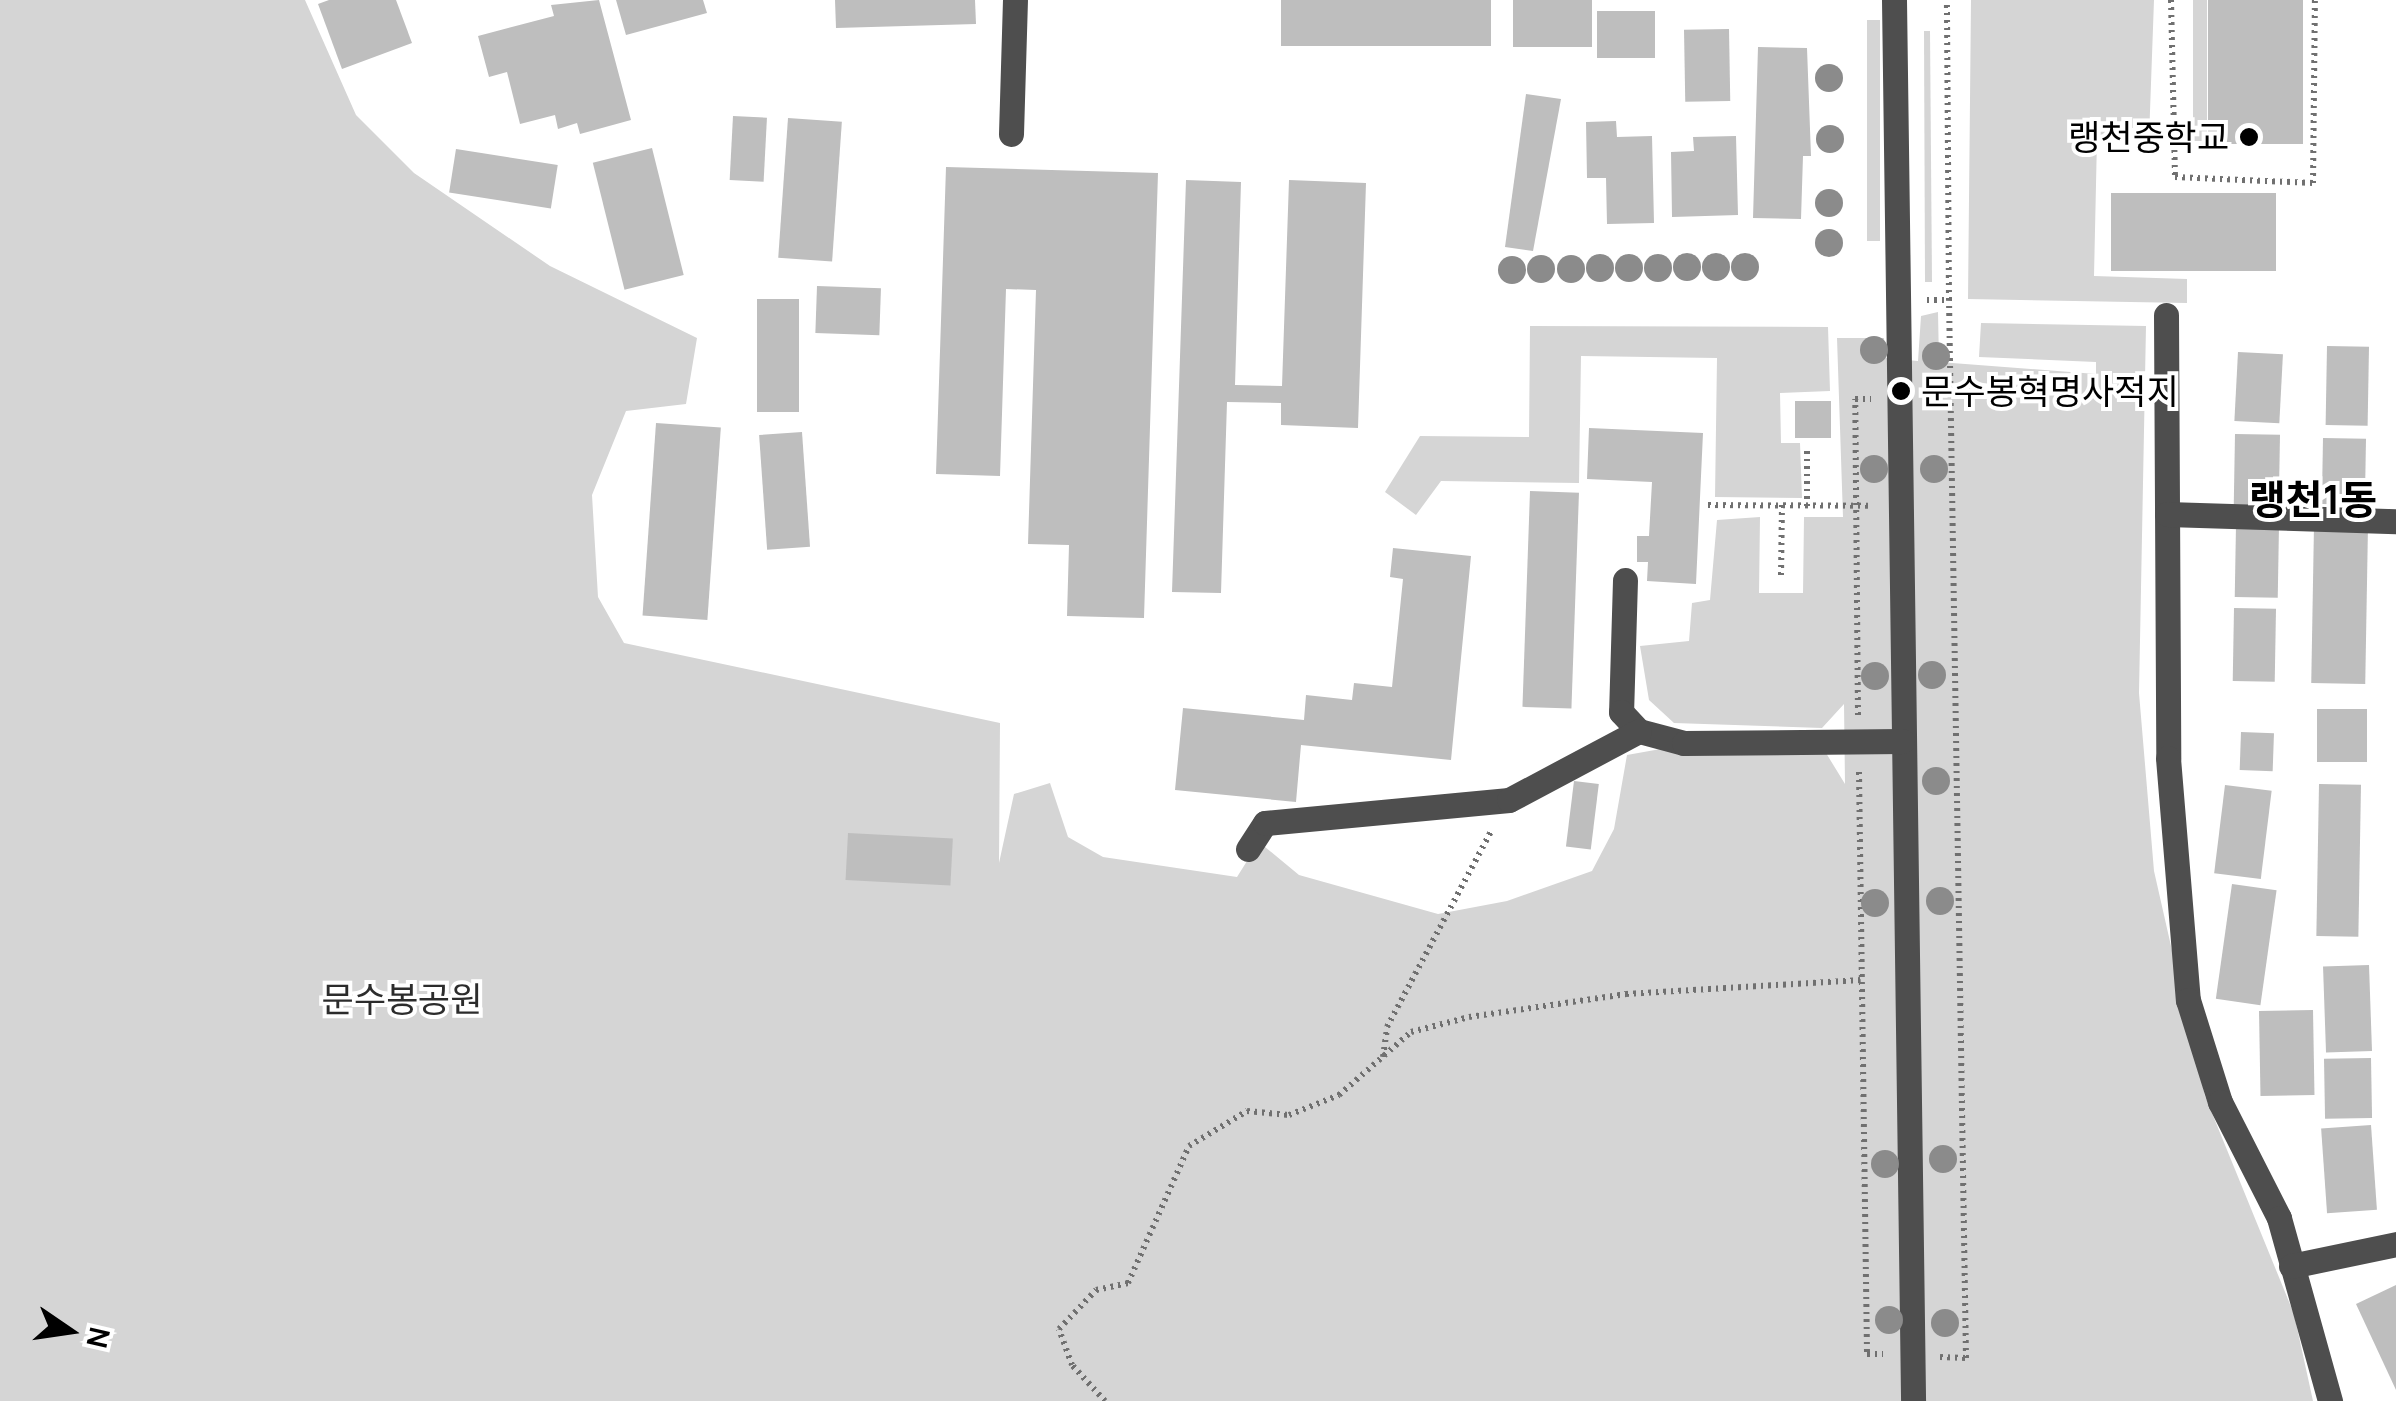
<!DOCTYPE html>
<html>
<head>
<meta charset="utf-8">
<style>
	body { margin:0 }
	#map { position:relative; width:2396px; height:1401px; overflow:hidden; background:#fff; font-family:Manrope,"Noto Sans KR",sans-serif }
	div>[style] { position:absolute }
	.green>* { inset:0; background:#d5d5d5; transform-origin:0 0 }
	.building>* { inset:0; background:#bebebe; transform-origin:0 0 }
	.path>* { height:6px; margin-top:-3px; transform-origin:0; background:repeating-linear-gradient(90deg,#707070 0 2.5px,transparent 0 7.5px) }
	.minor>* { height:25px; margin:-12.5px; padding:0 12.5px; transform-origin:12.5px; border-radius:12.5px; background:#4e4e4e }
	.trees>* { width:28px; height:28px; margin:-14px; border-radius:50%; background:#8b8b8b }
	.dots>* { width:28px; height:28px; translate:-50% -50%; box-sizing:border-box; border:5px solid #fff; border-radius:50% }
	span { translate:-50% -50%; white-space:nowrap; text-align:center; line-height:1.15; -webkit-text-stroke:8px #fff; paint-order:stroke }
	.poi-label { font-size:35px; color:#000 }
	.right { translate:-100% -50%; text-align:right }
	.left { translate:0 -50%; text-align:left }
	.park-label { font-size:35px; color:#2c2c2c }
	.quarter-label { font-size:40px; color:#000; font-weight:700 }
	.north { position:absolute; left:20px; top:1281px; width:100px; height:100px; -webkit-text-stroke:8px #fff; paint-order:stroke; rotate:103deg; font-size:28px; font-weight:700; line-height:40px; text-align:center; color:#000 }
	.north::after { content:''; display:block; margin:auto; width:35px; height:45px; background:#000; clip-path:polygon(50% 0,100% 100%,50% 72%,0 100%) }
</style>
</head>
<body>
<div id="map">
	<div class="green">
		<i style="clip-path:polygon(0 0,305px 0,356px 115px,414px 173px,550px 266px,697px 338px,686px 404px,626px 411px,592px 495px,598px 597px,624px 643px,1000px 723px,999px 863px,1014px 794px,1050px 783px,1068px 837px,1103px 857px,1237px 877px,1259px 842px,1299px 875px,1438px 914px,1507px 901px,1592px 871px,1614px 829px,1627px 755px,1694px 743px,1826px 753px,1845px 784px,1844px 704px,1822px 728px,1674px 723px,1649px 700px,1640px 646px,1689px 641px,1692px 603px,1710px 600px,1717px 520px,1760px 517px,1759px 593px,1803px 593px,1804px 517px,1843px 517px,1837px 338px,1884px 338px,1885px 358px,1918px 361px,1921px 316px,1938px 312px,1939px 362px,2096px 374px,2096px 362px,1979px 357px,1981px 323px,2146px 326px,2139px 693px,2154px 871px,2205px 1096px,2294px 1314px,2313px 1401px,0 1401px)"></i>
		<i style="clip-path:polygon(1971px 0,2154px 0,2149px 139px,2097px 139px,2094px 276px,2187px 279px,2187px 303px,1968px 299px)"></i>
		<i style="left:2193px;top:0;width:14px;height:141px"></i>
		<i style="left:1867px;top:20px;width:13px;height:221px"></i>
		<i style="clip-path:polygon(1924px 31px,1930px 31px,1932px 282px,1925px 282px)"></i>
		<i style="clip-path:polygon(1530px 326px,1828px 327px,1830px 391px,1780px 393px,1781px 443px,1800px 443px,1802px 498px,1715px 497px,1717px 358px,1581px 356px,1579px 483px,1441px 481px,1416px 515px,1385px 492px,1420px 436px,1529px 437px)"></i>
	</div>
	<div class="building">
		<i style="clip-path:polygon(329px 0,396px 0,412px 43px,342px 69px,318px 4px)"></i>
		<i style="clip-path:polygon(599px 0,631px 120px,580px 134px,577px 123px,558px 129px,555px 115px,520px 124px,507px 72px,489px 77px,478px 36px,554px 16px,551px 5px)"></i>
		<i style="clip-path:polygon(616px 0,703px 0,707px 13px,626px 35px)"></i>
		<i style="clip-path:polygon(835px 0,975px 0,976px 24px,836px 28px)"></i>
		<i style="left:1281px;top:0;width:210px;height:46px"></i>
		<i style="left:1513px;top:0;width:79px;height:47px"></i>
		<i style="left:2208px;top:0;width:95px;height:144px"></i>
		<i style="left:1597px;top:11px;width:58px;height:47px"></i>
		<i style="left:1729px;top:29px;width:72px;height:45px;rotate:89deg"></i>
		<i style="clip-path:polygon(1758px 47px,1807px 48px,1811px 156px,1803px 156px,1801px 219px,1753px 218px)"></i>
		<i style="clip-path:polygon(1526px 94px,1561px 99px,1533px 251px,1505px 247px)"></i>
		<i style="left:733px;top:116px;width:34px;height:64px;rotate:3deg"></i>
		<i style="left:788px;top:118px;width:54px;height:140px;rotate:4deg"></i>
		<i style="clip-path:polygon(1616px 121px,1617px 137px,1652px 136px,1654px 223px,1607px 224px,1606px 178px,1587px 178px,1586px 122px)"></i>
		<i style="clip-path:polygon(1736px 136px,1738px 215px,1672px 217px,1671px 152px,1694px 151px,1693px 137px)"></i>
		<i style="left:652px;top:148px;width:131px;height:61px;rotate:76deg"></i>
		<i style="left:456px;top:149px;width:103px;height:44px;rotate:9deg"></i>
		<i style="clip-path:polygon(946px 167px,1158px 173px,1144px 618px,1067px 616px,1069px 545px,1028px 544px,1036px 290px,1006px 289px,1000px 476px,936px 474px)"></i>
		<i style="clip-path:polygon(1186px 180px,1241px 182px,1235px 385px,1282px 386px,1289px 180px,1366px 183px,1358px 428px,1281px 425px,1281px 403px,1227px 402px,1221px 593px,1172px 592px)"></i>
		<i style="left:2111px;top:193px;width:165px;height:78px"></i>
		<i style="left:817px;top:286px;width:64px;height:47px;rotate:2deg"></i>
		<i style="left:757px;top:299px;width:42px;height:113px"></i>
		<i style="left:2327px;top:346px;width:42px;height:79px;rotate:1deg"></i>
		<i style="left:2238px;top:352px;width:45px;height:69px;rotate:3deg"></i>
		<i style="left:1795px;top:401px;width:36px;height:37px"></i>
		<i style="left:656px;top:423px;width:65px;height:193px;rotate:4deg"></i>
		<i style="clip-path:polygon(1589px 428px,1703px 433px,1696px 584px,1647px 581px,1648px 562px,1637px 562px,1637px 536px,1649px 536px,1652px 482px,1587px 479px)"></i>
		<i style="left:802px;top:432px;width:115px;height:43px;rotate:86deg"></i>
		<i style="left:2235px;top:434px;width:45px;height:73px;rotate:1deg"></i>
		<i style="left:2323px;top:438px;width:43px;height:66px;rotate:1deg"></i>
		<i style="left:1530px;top:491px;width:49px;height:216px;rotate:2deg"></i>
		<i style="left:2236px;top:525px;width:43px;height:72px;rotate:1deg"></i>
		<i style="left:2314px;top:525px;width:54px;height:158px;rotate:1deg"></i>
		<i style="clip-path:polygon(1393px 548px,1471px 556px,1451px 760px,1301px 745px,1296px 802px,1175px 790px,1183px 708px,1304px 720px,1306px 695px,1352px 700px,1354px 683px,1392px 687px,1403px 579px,1390px 577px)"></i>
		<i style="left:2234px;top:608px;width:42px;height:73px;rotate:1deg"></i>
		<i style="left:2317px;top:709px;width:50px;height:53px"></i>
		<i style="left:2241px;top:732px;width:33px;height:38px;rotate:2deg"></i>
		<i style="left:1574px;top:781px;width:25px;height:66px;rotate:7deg"></i>
		<i style="left:2319px;top:784px;width:42px;height:152px;rotate:1deg"></i>
		<i style="left:2225px;top:785px;width:47px;height:89px;rotate:7deg"></i>
		<i style="left:848px;top:833px;width:105px;height:47px;rotate:3deg"></i>
		<i style="left:2232px;top:884px;width:45px;height:116px;rotate:8deg"></i>
		<i style="left:2369px;top:965px;width:86px;height:46px;rotate:88deg"></i>
		<i style="left:2313px;top:1010px;width:85px;height:54px;rotate:89deg"></i>
		<i style="left:2371px;top:1058px;width:60px;height:47px;rotate:89deg"></i>
		<i style="left:2371px;top:1125px;width:85px;height:50px;rotate:86deg"></i>
		<i style="clip-path:polygon(2396px 1285px,2396px 1390px,2356px 1304px)"></i>
	</div>
	<div class="path">
		<i style="left:2171px;top:0;width:177px;rotate:88.7deg"></i>
		<i style="left:2175px;top:177px;width:138px;rotate:2.5deg"></i>
		<i style="left:2313px;top:183px;width:183px;rotate:-89.4deg"></i>
		<i style="left:1927px;top:300px;width:22px"></i>
		<i style="left:1949px;top:300px;width:300px;rotate:-90.4deg"></i>
		<i style="left:1708px;top:505px;width:164px;rotate:0.3deg"></i>
		<i style="left:1807px;top:506px;width:57px;rotate:-90deg"></i>
		<i style="left:1781px;top:575px;width:70px;rotate:-89.2deg"></i>
		<i style="left:1858px;top:715px;width:316px;rotate:-90.5deg"></i>
		<i style="left:1855px;top:399px;width:16px"></i>
		<i style="left:1859px;top:772px;width:582px;rotate:89.21deg"></i>
		<i style="left:1867px;top:1354px;width:16px"></i>
		<i style="left:1383px;top:1057px;width:30px;rotate:-82deg"></i>
		<i style="left:1387px;top:1027px;width:222px;rotate:-62deg"></i>
		<i style="left:1940px;top:1357px;width:26px;rotate:2deg"></i>
		<i style="left:1966px;top:1358px;width:1058px;rotate:-90.92deg"></i>
		<i style="left:1105px;top:1401px;width:49px;rotate:-132.5deg"></i>
		<i style="left:1072px;top:1365px;width:38px;rotate:-110deg"></i>
		<i style="left:1059px;top:1329px;width:54px;rotate:-46.5deg"></i>
		<i style="left:1096px;top:1290px;width:33px;rotate:-12deg"></i>
		<i style="left:1128px;top:1283px;width:150px;rotate:-66deg"></i>
		<i style="left:1189px;top:1146px;width:68px;rotate:-31.1deg"></i>
		<i style="left:1247px;top:1111px;width:42px;rotate:5.4deg"></i>
		<i style="left:1289px;top:1115px;width:54px;rotate:-21.8deg"></i>
		<i style="left:1339px;top:1095px;width:96px;rotate:-41.2deg"></i>
		<i style="left:1411px;top:1032px;width:60px;rotate:-14.5deg"></i>
		<i style="left:1469px;top:1017px;width:159px;rotate:-8.3deg"></i>
		<i style="left:1626px;top:994px;width:235px;rotate:-3.4deg"></i>
	</div>
	<div class="minor">
		<i style="left:1894px;top:0;width:1401px;rotate:89.22deg"></i>
		<i style="left:1011px;top:134px;width:134px;rotate:-88.3deg"></i>
		<i style="left:2166px;top:315px;width:443px;rotate:89.7deg"></i>
		<i style="left:2168px;top:758px;width:243px;rotate:85.3deg"></i>
		<i style="left:2188px;top:1000px;width:107px;rotate:72.6deg"></i>
		<i style="left:2220px;top:1102px;width:130px;rotate:63deg"></i>
		<i style="left:2279px;top:1218px;width:190px;rotate:74.4deg"></i>
		<i style="left:2167px;top:514px;width:229px;rotate:1.8deg"></i>
		<i style="left:1625px;top:580px;width:132px;rotate:91.7deg"></i>
		<i style="left:1621px;top:712px;width:26px;rotate:47deg"></i>
		<i style="left:1639px;top:731px;width:47px;rotate:14.9deg"></i>
		<i style="left:1684px;top:743px;width:218px;rotate:-0.5deg"></i>
		<i style="left:1248px;top:849px;width:31px;rotate:-57deg"></i>
		<i style="left:1265px;top:823px;width:245px;rotate:-5.4deg"></i>
		<i style="left:1509px;top:800px;width:147px;rotate:-28deg"></i>
		<i style="left:2291px;top:1266px;width:107px;rotate:-11.8deg"></i>
	</div>
	<div class="trees">
		<i style="left:1829px;top:78px"></i>
		<i style="left:1830px;top:139px"></i>
		<i style="left:1829px;top:203px"></i>
		<i style="left:1829px;top:243px"></i>
		<i style="left:1687px;top:267px"></i>
		<i style="left:1716px;top:267px"></i>
		<i style="left:1745px;top:267px"></i>
		<i style="left:1600px;top:268px"></i>
		<i style="left:1629px;top:268px"></i>
		<i style="left:1658px;top:268px"></i>
		<i style="left:1541px;top:269px"></i>
		<i style="left:1571px;top:269px"></i>
		<i style="left:1512px;top:270px"></i>
		<i style="left:1874px;top:350px"></i>
		<i style="left:1936px;top:356px"></i>
		<i style="left:1874px;top:469px"></i>
		<i style="left:1934px;top:469px"></i>
		<i style="left:1932px;top:675px"></i>
		<i style="left:1875px;top:676px"></i>
		<i style="left:1936px;top:781px"></i>
		<i style="left:1940px;top:901px"></i>
		<i style="left:1875px;top:903px"></i>
		<i style="left:1943px;top:1159px"></i>
		<i style="left:1885px;top:1164px"></i>
		<i style="left:1889px;top:1320px"></i>
		<i style="left:1945px;top:1323px"></i>
	</div>
	<div class="dots">
		<i style="left:2249px;top:137px;background:#000"></i>
		<i style="left:1901px;top:391px;background:#000"></i>
	</div>
	<div class="poi-label">
		<span class="right" style="left:2229px;top:137px">랭천중학교</span>
		<span class="left" style="left:1921px;top:391px">문수봉혁명사적지</span>
	</div>
	<div class="park-label">
		<span style="left:402px;top:999px">문수봉공원</span>
	</div>
	<div class="quarter-label">
		<span style="left:2313px;top:499px">랭천1동</span>
	</div>
	<div class="north">N</div>
</div>
</body>
</html>
